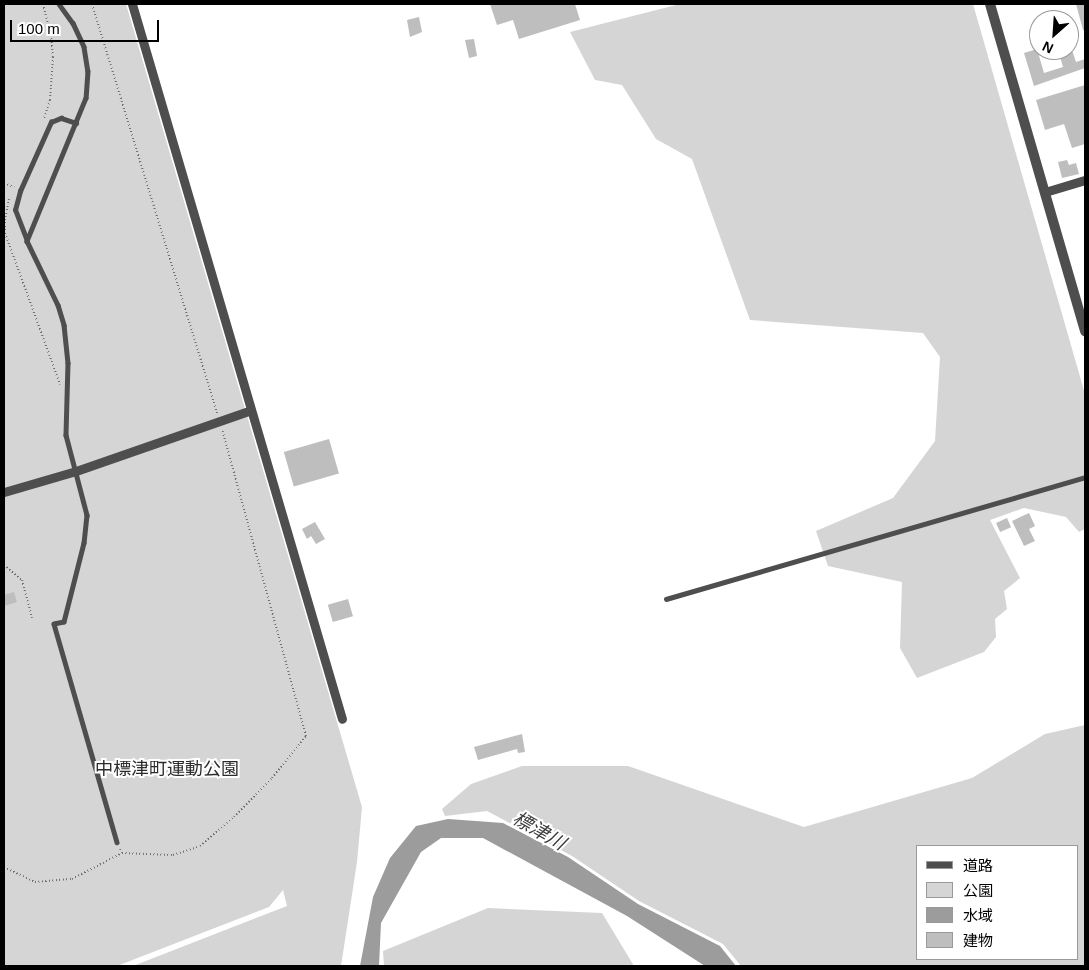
<!DOCTYPE html>
<html>
<head>
<meta charset="utf-8">
<style>
	body { margin:0 }
	#map { position:relative; width:1089px; height:970px; overflow:hidden; background:#fff; font-family:Arial,"Noto Sans JP",sans-serif }
	div>[style] { position:absolute }
	.green>* { inset:0; background:#d5d5d5 }
	.water>* { inset:0; background:#9c9c9c }
	.building>* { inset:0; background:#bebebe; transform-origin:0 0 }
	.path>* { height:2px; margin-top:-1px; transform-origin:0; background:repeating-linear-gradient(90deg,#707070 0 1px,transparent 0 3.5px) }
	.service>* { height:4.5px; margin:-2.25px; padding:0 2.25px; transform-origin:2.25px; border-radius:2.25px; background:#4e4e4e }
	.minor>* { height:9px; margin:-4.5px; padding:0 4.5px; transform-origin:4.5px; border-radius:4.5px; background:#4e4e4e }
	.tertiary>* { height:10px; margin:-5px; padding:0 5px; transform-origin:5px; border-radius:5px; background:#4e4e4e }
	span { translate:-50% -50%; white-space:nowrap; text-align:center; line-height:1.15; -webkit-text-stroke:4px #fff; paint-order:stroke }
	.park-label { font-size:18px; color:#2c2c2c }
	.water-label { font-size:19px; color:#3d3d3d; font-style:italic }
	.frame { position:absolute; inset:0; border:5px solid #000; pointer-events:none }
	.legend { position:absolute; left:916px; top:845px; width:162px; height:115px; box-sizing:border-box; background:#fff; border:1px solid #999; margin:0; padding:6px 9px; list-style:none; font-size:15px; color:#000 }
	.legend li { display:flex; align-items:center; gap:10px; height:25px }
	.legend b { width:25px; border:1px solid #999 }
	.north { position:absolute; left:1029px; top:10px; width:50px; height:50px; box-sizing:border-box; background:#fff; border:1px solid #999; border-radius:50%; rotate:206deg; font-size:14px; font-weight:700; line-height:20px; text-align:center; color:#000 }
	.north::after { content:''; display:block; margin:auto; width:18px; height:22px; background:#000; clip-path:polygon(50% 0,100% 100%,50% 72%,0 100%) }
	.scale { position:absolute; left:10px; top:20px; width:149px; height:22px; box-sizing:border-box; border:2px solid #000; border-top:0; padding-left:6px; font-size:15px; line-height:18px; white-space:nowrap; color:#000; -webkit-text-stroke:4px #fff; paint-order:stroke }
</style>
</head>
<body>
<div id="map">
	<div class="green">
		<i style="clip-path:polygon(4px 4px,126px 4px,362px 807px,357px 862px,341px 966px,133px 966px,287px 906px,283px 890px,269px 907px,117px 966px,4px 966px)"></i>
		<i style="clip-path:polygon(680px 4px,973px 4px,1085px 394px,1085px 529px,1079px 532px,1066px 517px,1024px 508px,990px 520px,1020px 578px,1004px 591px,1007px 609px,995px 619px,996px 637px,984px 652px,917px 678px,900px 648px,902px 582px,828px 566px,816px 531px,893px 498px,935px 441px,940px 357px,923px 333px,750px 320px,692px 159px,656px 139px,622px 85px,595px 80px,570px 32px)"></i>
		<i style="clip-path:polygon(evenodd,1085px 725px,1085px 966px,741px 966px,723px 944px,639px 901px,572px 856px,487px 811px,445px 816px,442px 809px,471px 784px,522px 766px,628px 766px,804px 827px,972px 778px,1045px 734px,1085px 725px,918px 846px,1078px 846px,1078px 959px,918px 959px,918px 846px)"></i>
		<i style="clip-path:polygon(488px 908px,602px 913px,634px 966px,384px 966px,383px 951px)"></i>
	</div>
	<div class="water">
		<i style="clip-path:polygon(448px 819px,503px 823px,568px 857px,638px 904px,720px 946px,736px 966px,705px 966px,627px 916px,483px 838px,441px 838px,421px 852px,381px 923px,379px 966px,360px 966px,373px 897px,390px 858px,416px 826px)"></i>
	</div>
	<div class="building">
		<i style="clip-path:polygon(490px 4px,575px 4px,580px 20px,519px 39px,513px 20px,497px 25px)"></i>
		<i style="clip-path:polygon(1076px 4px,1085px 4px,1085px 30px,1083px 30px)"></i>
		<i style="clip-path:polygon(419px 17px,422px 32px,410px 37px,407px 20px)"></i>
		<i style="clip-path:polygon(474px 39px,477px 56px,469px 58px,465px 40px)"></i>
		<i style="clip-path:polygon(1037px 49px,1044px 73px,1063px 67px,1058px 50px,1072px 50px,1076px 62px,1085px 59px,1085px 68px,1034px 86px,1024px 53px)"></i>
		<i style="clip-path:polygon(1085px 85px,1085px 144px,1072px 148px,1064px 124px,1045px 130px,1036px 100px)"></i>
		<i style="clip-path:polygon(1067px 160px,1069px 165px,1076px 163px,1079px 174px,1062px 178px,1058px 162px)"></i>
		<i style="left:329px;top:439px;width:36px;height:47px;rotate:74deg"></i>
		<i style="clip-path:polygon(1029px 513px,1035px 526px,1029px 529px,1035px 541px,1024px 546px,1012px 521px)"></i>
		<i style="left:1007px;top:518px;width:10px;height:12px;rotate:66deg"></i>
		<i style="clip-path:polygon(315px 522px,325px 539px,316px 544px,311px 536px,307px 539px,302px 529px)"></i>
		<i style="clip-path:polygon(14px 592px,17px 602px,4px 606px,4px 595px)"></i>
		<i style="left:348px;top:599px;width:18px;height:21px;rotate:74deg"></i>
		<i style="clip-path:polygon(522px 734px,525px 752px,518px 753px,517px 749px,478px 760px,474px 747px)"></i>
	</div>
	<div class="path">
		<i style="left:43px;top:4px;width:32px;rotate:76deg"></i>
		<i style="left:51px;top:35px;width:22px;rotate:85deg"></i>
		<i style="left:53px;top:57px;width:43px;rotate:94deg"></i>
		<i style="left:50px;top:100px;width:20px;rotate:108deg"></i>
		<i style="left:92px;top:4px;width:428px;rotate:73deg"></i>
		<i style="left:4px;top:183px;width:11px;rotate:22deg"></i>
		<i style="left:9px;top:199px;width:20px;rotate:101deg"></i>
		<i style="left:5px;top:219px;width:14px;rotate:90deg"></i>
		<i style="left:5px;top:233px;width:161px;rotate:70deg"></i>
		<i style="left:4px;top:565px;width:23px;rotate:40deg"></i>
		<i style="left:22px;top:580px;width:39px;rotate:75deg"></i>
		<i style="left:120px;top:849px;width:4px;rotate:63deg"></i>
		<i style="left:122px;top:853px;width:51px;rotate:2.2deg"></i>
		<i style="left:173px;top:855px;width:28px;rotate:-18deg"></i>
		<i style="left:200px;top:846px;width:45px;rotate:-40.5deg"></i>
		<i style="left:234px;top:817px;width:54px;rotate:-45.7deg"></i>
		<i style="left:272px;top:778px;width:54px;rotate:-51deg"></i>
		<i style="left:306px;top:736px;width:318px;rotate:-105.3deg"></i>
		<i style="left:4px;top:867px;width:34px;rotate:26deg"></i>
		<i style="left:35px;top:882px;width:37px;rotate:-5deg"></i>
		<i style="left:72px;top:879px;width:56px;rotate:-27.5deg"></i>
	</div>
	<div class="service">
		<i style="left:59px;top:4px;width:24px;rotate:54deg"></i>
		<i style="left:73px;top:23px;width:26px;rotate:65deg"></i>
		<i style="left:84px;top:47px;width:24px;rotate:81deg"></i>
		<i style="left:88px;top:71px;width:27px;rotate:94deg"></i>
		<i style="left:86px;top:98px;width:155px;rotate:112.4deg"></i>
		<i style="left:27px;top:241px;width:71px;rotate:64.2deg"></i>
		<i style="left:58px;top:305px;width:21px;rotate:73deg"></i>
		<i style="left:64px;top:325px;width:38px;rotate:84deg"></i>
		<i style="left:68px;top:363px;width:72px;rotate:91.6deg"></i>
		<i style="left:66px;top:435px;width:83px;rotate:75.3deg"></i>
		<i style="left:87px;top:515px;width:28px;rotate:96deg"></i>
		<i style="left:84px;top:543px;width:81px;rotate:104.2deg"></i>
		<i style="left:64px;top:622px;width:10px;rotate:169deg"></i>
		<i style="left:54px;top:624px;width:227px;rotate:73.9deg"></i>
		<i style="left:27px;top:241px;width:33px;rotate:-111deg"></i>
		<i style="left:15px;top:210px;width:20px;rotate:-75deg"></i>
		<i style="left:20px;top:191px;width:76px;rotate:-65.8deg"></i>
		<i style="left:51px;top:122px;width:11px;rotate:-22deg"></i>
		<i style="left:61px;top:118px;width:16px;rotate:18deg"></i>
		<i style="left:666px;top:599px;width:436px;rotate:-16.2deg"></i>
	</div>
	<div class="minor">
		<i style="left:132px;top:4px;width:745px;rotate:73.63deg"></i>
		<i style="left:1045px;top:192px;width:42px;rotate:-16.7deg"></i>
		<i style="left:4px;top:492px;width:75px;rotate:-16.3deg"></i>
		<i style="left:76px;top:471px;width:185px;rotate:-19.2deg"></i>
	</div>
	<div class="tertiary">
		<i style="left:990px;top:4px;width:341px;rotate:73.8deg"></i>
	</div>
	<div class="park-label">
		<span style="left:167px;top:769px">中標津町運動公園</span>
	</div>
	<div class="water-label">
		<span style="left:539px;top:831px;rotate:30deg">標津川</span>
	</div>
	<div class="frame"></div>
	<ul class="legend">
	<li><b style="height:6px;background:#4e4e4e"></b>道路</li>
	<li><b style="height:14px;background:#d5d5d5"></b>公園</li>
	<li><b style="height:14px;background:#9c9c9c"></b>水域</li>
	<li><b style="height:14px;background:#bebebe"></b>建物</li>
	</ul>
	<div class="north">N</div>
	<div class="scale">100 m</div>
</div>
</body>
</html>
